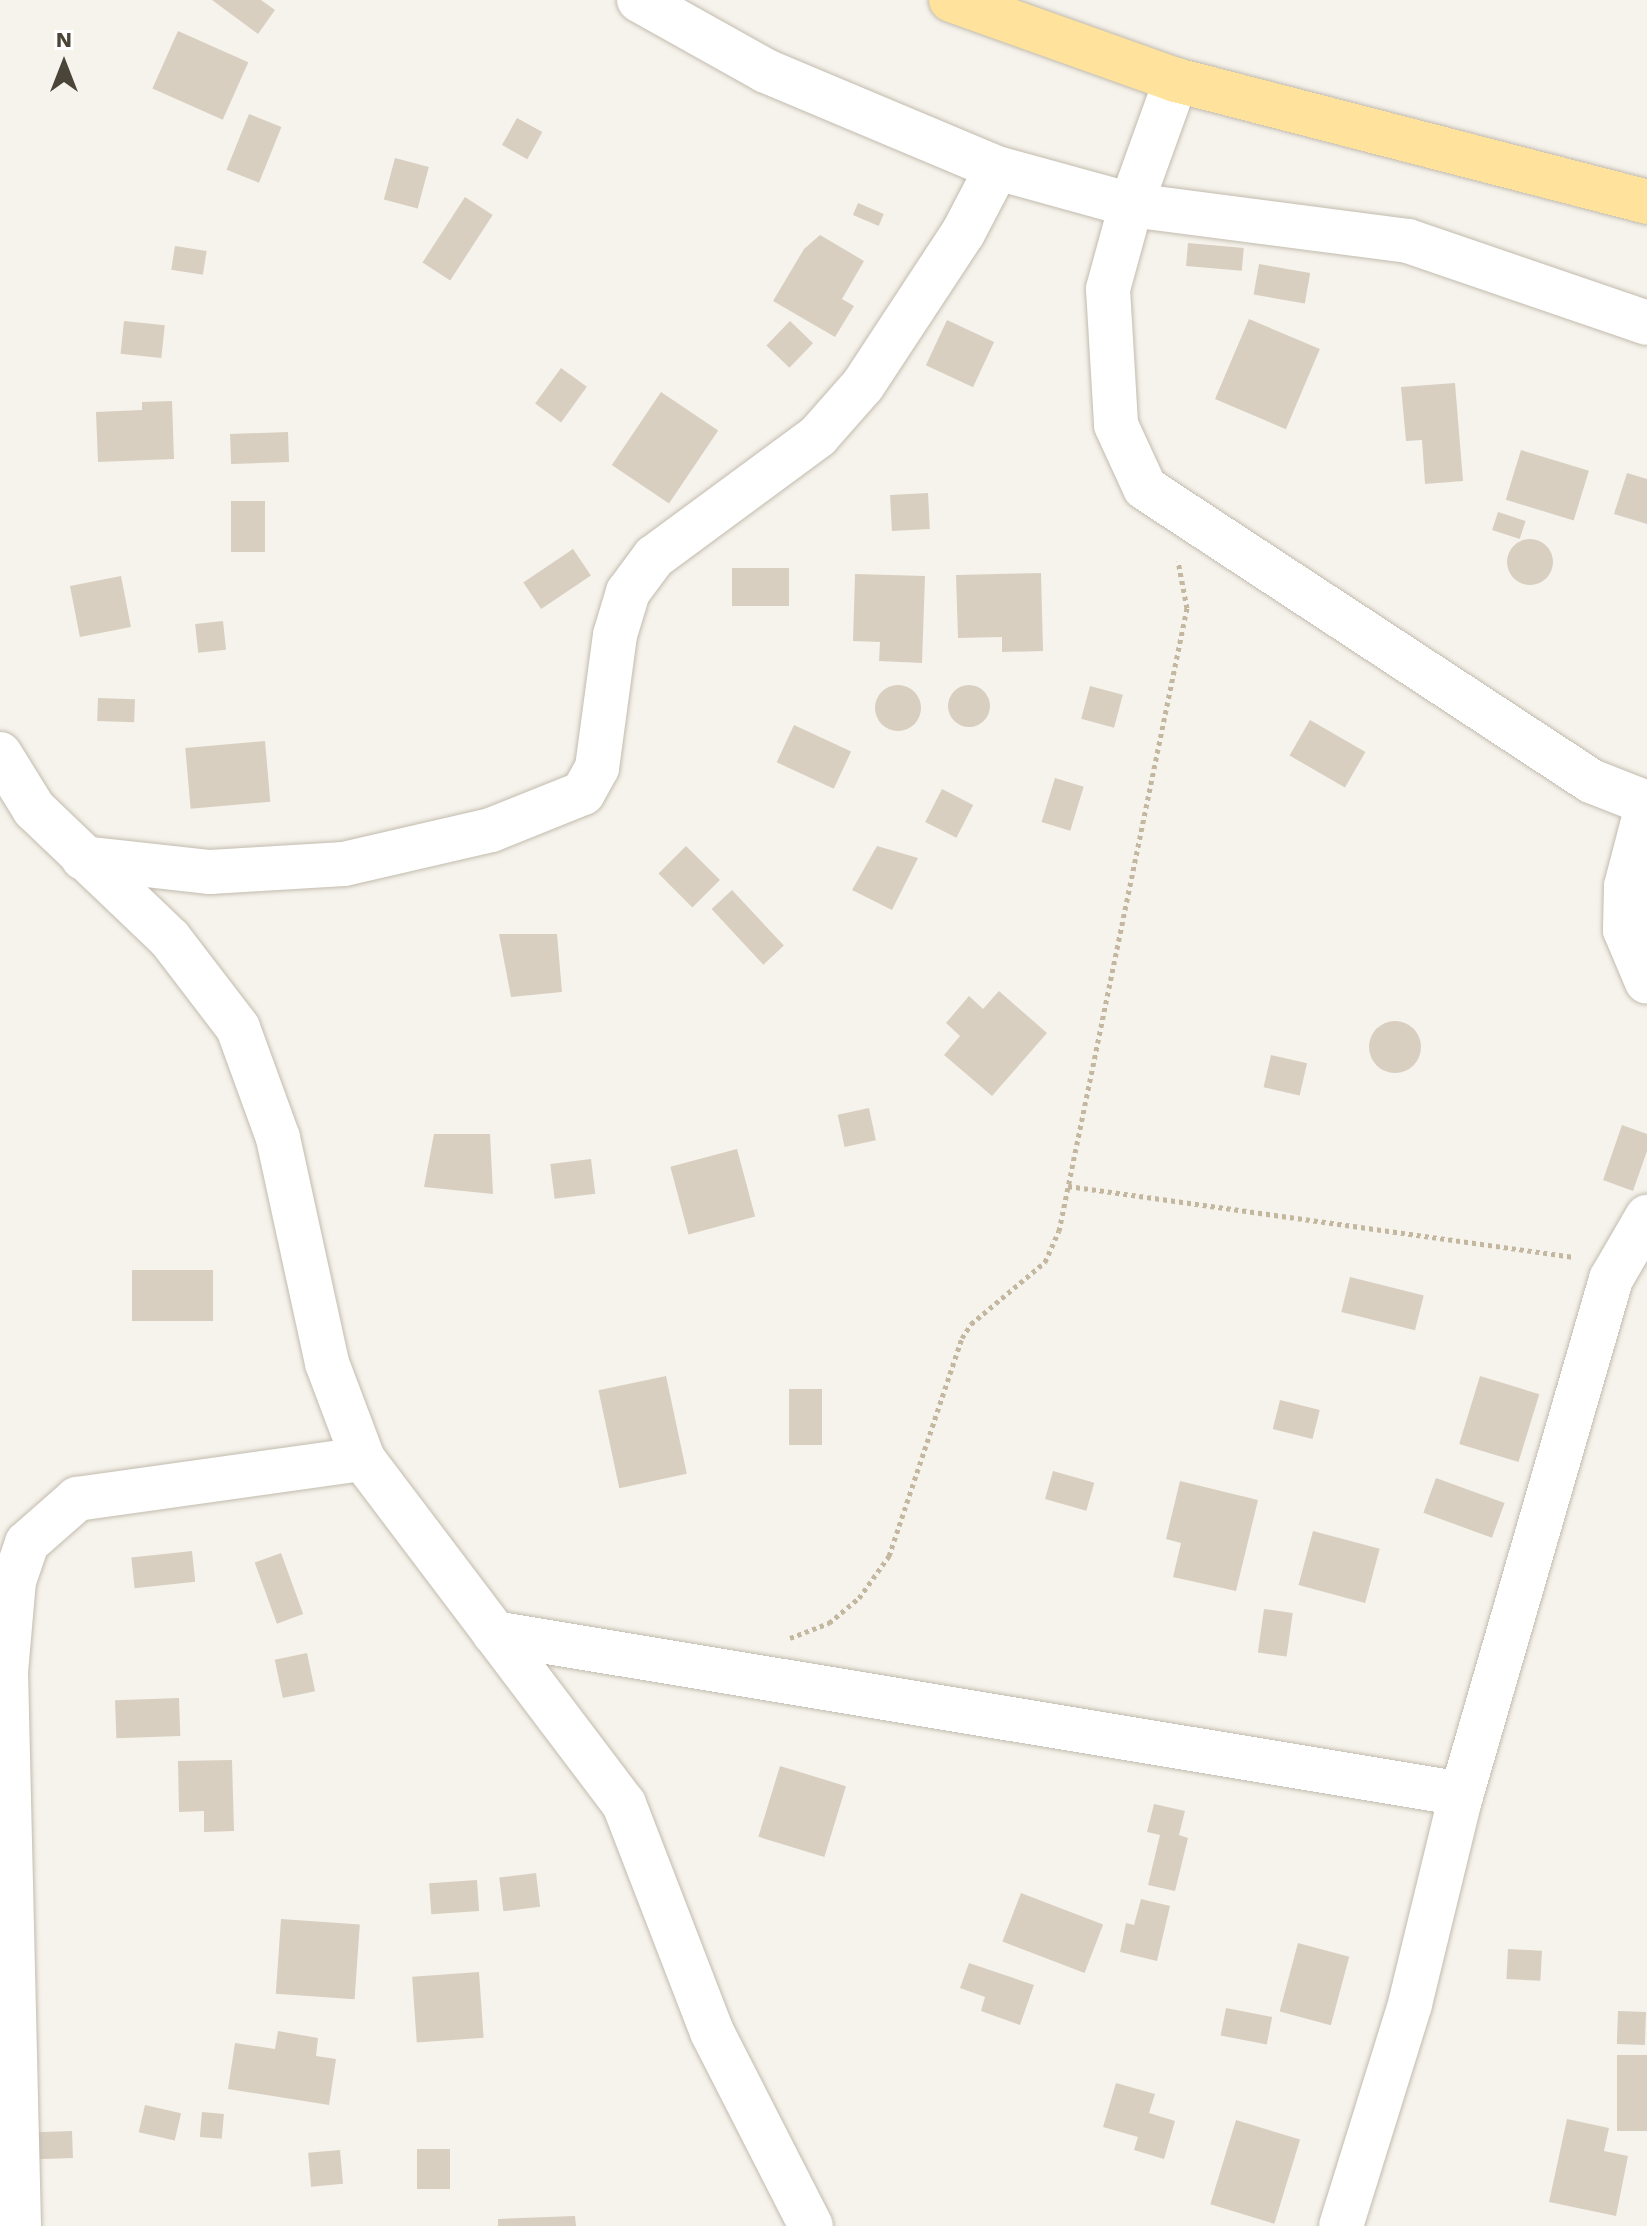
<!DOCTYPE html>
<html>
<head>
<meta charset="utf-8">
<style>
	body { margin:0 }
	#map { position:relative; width:1647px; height:2226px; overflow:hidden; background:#f6f3ec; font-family:"Work Sans",sans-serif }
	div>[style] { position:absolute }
	.building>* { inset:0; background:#d8cfc1; transform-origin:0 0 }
	.round { border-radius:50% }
	.path>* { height:5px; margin-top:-2.5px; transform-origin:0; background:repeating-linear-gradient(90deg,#c4b79f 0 4px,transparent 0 8px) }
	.roads { filter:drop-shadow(0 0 2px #c2bbae) drop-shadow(0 0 2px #c2bbae) }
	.street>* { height:44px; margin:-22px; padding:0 22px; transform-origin:22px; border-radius:22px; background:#fff }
	.primary>* { height:44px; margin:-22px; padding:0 22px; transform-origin:22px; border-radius:22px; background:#ffe39c }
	span { translate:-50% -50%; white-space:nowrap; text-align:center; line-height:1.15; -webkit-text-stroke:6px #fff; paint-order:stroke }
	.north { position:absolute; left:24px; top:24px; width:80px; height:80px; -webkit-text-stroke:6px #fff; paint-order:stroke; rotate:0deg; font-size:22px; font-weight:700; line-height:32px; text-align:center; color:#4b4439 }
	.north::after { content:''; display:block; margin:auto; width:28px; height:36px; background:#4b4439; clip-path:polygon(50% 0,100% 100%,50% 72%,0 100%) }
</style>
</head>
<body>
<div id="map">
	<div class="building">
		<i style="clip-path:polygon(212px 0,261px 0,275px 10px,258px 34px)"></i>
		<i style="left:178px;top:31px;width:77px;height:63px;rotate:24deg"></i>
		<i style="left:249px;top:114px;width:35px;height:60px;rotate:22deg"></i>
		<i style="left:517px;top:118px;width:29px;height:31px;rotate:29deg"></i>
		<i style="left:395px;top:158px;width:35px;height:43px;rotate:15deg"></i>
		<i style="left:465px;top:197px;width:33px;height:78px;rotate:33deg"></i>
		<i style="left:858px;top:203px;width:28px;height:13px;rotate:23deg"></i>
		<i style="clip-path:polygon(820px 235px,864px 261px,842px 299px,854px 306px,835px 337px,773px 301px,804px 249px)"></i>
		<i style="left:1188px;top:243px;width:56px;height:23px;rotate:5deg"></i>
		<i style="left:175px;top:246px;width:32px;height:24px;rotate:9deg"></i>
		<i style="left:1259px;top:264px;width:52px;height:31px;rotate:10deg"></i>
		<i style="left:1249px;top:319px;width:77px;height:87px;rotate:23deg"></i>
		<i style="left:947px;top:320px;width:52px;height:50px;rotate:25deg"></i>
		<i style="left:124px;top:321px;width:41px;height:33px;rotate:6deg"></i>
		<i style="left:790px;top:321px;width:32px;height:34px;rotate:44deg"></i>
		<i style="left:561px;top:368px;width:32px;height:44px;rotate:36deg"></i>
		<i style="clip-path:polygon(1455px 383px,1463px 481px,1425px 484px,1422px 440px,1406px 441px,1401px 387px)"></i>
		<i style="left:661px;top:392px;width:69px;height:88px;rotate:34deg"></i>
		<i style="clip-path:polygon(172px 401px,174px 459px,98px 462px,96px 412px,142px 410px,142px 402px)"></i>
		<i style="left:288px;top:432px;width:30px;height:58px;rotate:88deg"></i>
		<i style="left:1521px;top:450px;width:71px;height:52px;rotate:17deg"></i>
		<i style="clip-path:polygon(1627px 473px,1647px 479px,1647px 524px,1614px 514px)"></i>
		<i style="left:928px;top:493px;width:36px;height:38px;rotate:87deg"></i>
		<i style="left:231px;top:501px;width:34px;height:51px"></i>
		<i style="left:1498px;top:512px;width:29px;height:19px;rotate:18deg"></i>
		<i class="round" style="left:1507px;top:539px;width:46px;height:46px"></i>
		<i style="left:573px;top:549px;width:32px;height:60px;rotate:56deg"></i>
		<i style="left:789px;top:568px;width:38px;height:57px;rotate:90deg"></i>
		<i style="clip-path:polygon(1041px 573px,1043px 651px,1002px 652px,1002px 637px,958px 638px,956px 575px)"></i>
		<i style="clip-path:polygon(855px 574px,925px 576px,922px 663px,879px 661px,880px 642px,853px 641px)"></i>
		<i style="left:121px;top:576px;width:52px;height:52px;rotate:79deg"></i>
		<i style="left:223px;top:621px;width:29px;height:28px;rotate:84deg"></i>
		<i class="round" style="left:948px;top:685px;width:42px;height:42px"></i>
		<i class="round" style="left:875px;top:685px;width:46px;height:46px"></i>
		<i style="left:1090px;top:686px;width:34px;height:34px;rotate:15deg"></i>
		<i style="left:98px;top:698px;width:37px;height:23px;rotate:2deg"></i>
		<i style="left:1310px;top:720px;width:64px;height:41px;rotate:30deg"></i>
		<i style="left:794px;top:725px;width:63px;height:41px;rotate:25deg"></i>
		<i style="left:265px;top:741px;width:61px;height:80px;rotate:85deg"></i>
		<i style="left:1055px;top:778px;width:30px;height:46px;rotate:17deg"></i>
		<i style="left:942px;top:789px;width:35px;height:37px;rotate:27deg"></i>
		<i style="left:686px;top:846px;width:48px;height:39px;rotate:45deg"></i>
		<i style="clip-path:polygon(877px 846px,918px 858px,892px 910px,852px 890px)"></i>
		<i style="left:732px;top:890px;width:76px;height:28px;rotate:47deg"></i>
		<i style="clip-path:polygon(499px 934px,557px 934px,562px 992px,511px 997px)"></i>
		<i style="clip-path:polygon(999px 991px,1047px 1033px,992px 1096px,944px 1055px,960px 1036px,946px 1023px,969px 996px,983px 1009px)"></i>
		<i class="round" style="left:1369px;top:1021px;width:52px;height:52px"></i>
		<i style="left:1271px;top:1055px;width:37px;height:33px;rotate:13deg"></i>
		<i style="left:869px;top:1108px;width:33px;height:32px;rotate:78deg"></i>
		<i style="clip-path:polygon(1622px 1125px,1647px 1134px,1647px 1151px,1633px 1191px,1603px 1180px)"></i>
		<i style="clip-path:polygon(434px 1134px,490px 1134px,493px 1194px,424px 1187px)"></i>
		<i style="left:737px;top:1149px;width:70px;height:69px;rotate:75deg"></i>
		<i style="left:591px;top:1159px;width:35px;height:41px;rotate:83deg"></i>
		<i style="left:132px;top:1270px;width:81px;height:51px"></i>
		<i style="left:1350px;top:1277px;width:76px;height:36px;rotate:14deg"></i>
		<i style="left:666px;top:1376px;width:100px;height:69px;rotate:78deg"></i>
		<i style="left:1480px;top:1376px;width:62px;height:71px;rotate:17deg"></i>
		<i style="left:789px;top:1389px;width:33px;height:56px"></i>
		<i style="left:1280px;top:1400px;width:41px;height:30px;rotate:14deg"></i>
		<i style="left:1053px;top:1471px;width:43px;height:29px;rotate:16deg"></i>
		<i style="left:1436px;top:1478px;width:73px;height:37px;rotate:20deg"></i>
		<i style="clip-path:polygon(1180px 1481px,1258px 1500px,1236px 1591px,1173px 1577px,1181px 1543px,1166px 1539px)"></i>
		<i style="left:1313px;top:1531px;width:69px;height:56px;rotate:15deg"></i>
		<i style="left:192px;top:1551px;width:31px;height:61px;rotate:84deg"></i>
		<i style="left:281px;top:1553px;width:65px;height:28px;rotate:70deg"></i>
		<i style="left:1264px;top:1609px;width:29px;height:44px;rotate:8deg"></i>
		<i style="left:307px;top:1653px;width:39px;height:33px;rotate:78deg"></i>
		<i style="left:179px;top:1698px;width:38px;height:64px;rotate:88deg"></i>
		<i style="clip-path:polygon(232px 1760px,234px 1831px,204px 1832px,204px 1811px,179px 1812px,178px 1761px)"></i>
		<i style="left:780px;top:1766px;width:69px;height:74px;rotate:17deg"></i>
		<i style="clip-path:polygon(1154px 1804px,1185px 1811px,1179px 1835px,1188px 1838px,1175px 1891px,1148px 1885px,1160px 1835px,1147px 1832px)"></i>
		<i style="left:536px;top:1873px;width:34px;height:37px;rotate:83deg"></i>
		<i style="left:477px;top:1880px;width:31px;height:48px;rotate:86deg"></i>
		<i style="left:1021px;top:1893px;width:88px;height:52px;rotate:21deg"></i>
		<i style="clip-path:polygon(1141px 1899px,1170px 1906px,1157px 1961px,1120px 1952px,1126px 1923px,1134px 1925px)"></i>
		<i style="left:281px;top:1919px;width:79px;height:75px;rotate:4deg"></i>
		<i style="left:1298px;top:1943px;width:53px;height:71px;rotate:15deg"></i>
		<i style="left:1508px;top:1949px;width:34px;height:30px;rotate:3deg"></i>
		<i style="clip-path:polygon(969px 1963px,1034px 1985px,1020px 2025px,981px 2011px,985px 1997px,960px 1988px)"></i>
		<i style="left:479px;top:1972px;width:66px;height:67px;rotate:86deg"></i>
		<i style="left:1226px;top:2008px;width:47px;height:28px;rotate:11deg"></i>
		<i style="left:1618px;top:2011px;width:28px;height:33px;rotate:2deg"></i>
		<i style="clip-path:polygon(278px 2031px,318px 2038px,316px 2056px,336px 2059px,329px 2105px,228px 2089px,235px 2043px,275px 2049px)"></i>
		<i style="left:1617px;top:2055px;width:30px;height:76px"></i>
		<i style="clip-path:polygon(1116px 2083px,1155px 2094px,1149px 2113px,1175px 2121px,1164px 2159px,1134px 2150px,1138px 2137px,1103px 2127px)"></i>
		<i style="left:145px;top:2105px;width:37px;height:28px;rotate:13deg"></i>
		<i style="left:202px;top:2112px;width:22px;height:25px;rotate:5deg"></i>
		<i style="clip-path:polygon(1567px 2119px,1609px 2128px,1604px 2151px,1628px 2156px,1616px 2216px,1549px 2202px)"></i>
		<i style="left:1236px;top:2120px;width:67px;height:88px;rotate:17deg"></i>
		<i style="left:72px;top:2131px;width:27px;height:38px;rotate:88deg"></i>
		<i style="left:417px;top:2149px;width:33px;height:40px"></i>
		<i style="left:340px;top:2150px;width:34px;height:32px;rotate:85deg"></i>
		<i style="clip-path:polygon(575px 2216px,576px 2226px,498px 2226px,498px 2219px)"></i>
	</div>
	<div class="path">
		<i style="left:1068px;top:1186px;width:511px;rotate:7.99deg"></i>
		<i style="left:790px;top:1638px;width:42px;rotate:-21deg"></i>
		<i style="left:829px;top:1623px;width:39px;rotate:-40deg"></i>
		<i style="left:859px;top:1598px;width:52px;rotate:-54.5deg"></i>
		<i style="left:889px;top:1556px;width:230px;rotate:-71.5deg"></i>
		<i style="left:962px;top:1338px;width:17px;rotate:-57deg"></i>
		<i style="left:971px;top:1324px;width:97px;rotate:-40deg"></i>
		<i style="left:1045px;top:1262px;width:34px;rotate:-66deg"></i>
		<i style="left:1059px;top:1231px;width:636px;rotate:-78.39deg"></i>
		<i style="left:1187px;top:608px;width:48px;rotate:-100.8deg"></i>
	</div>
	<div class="roads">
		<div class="street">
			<i style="left:639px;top:0;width:145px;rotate:29.2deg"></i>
			<i style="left:766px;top:71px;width:251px;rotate:22.8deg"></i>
			<i style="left:997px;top:168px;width:139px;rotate:15.4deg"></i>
			<i style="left:1131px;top:205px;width:279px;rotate:7.4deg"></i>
			<i style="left:1408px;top:241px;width:253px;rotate:18.9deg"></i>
			<i style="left:1176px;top:80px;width:133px;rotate:109.8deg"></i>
			<i style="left:1131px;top:205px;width:87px;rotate:105.3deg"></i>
			<i style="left:1108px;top:289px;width:136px;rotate:86.6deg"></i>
			<i style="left:1116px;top:425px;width:69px;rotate:65.3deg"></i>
			<i style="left:1145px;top:488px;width:534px;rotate:33.3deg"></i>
			<i style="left:1591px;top:781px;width:60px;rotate:21.4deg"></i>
			<i style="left:0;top:754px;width:65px;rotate:58.3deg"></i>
			<i style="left:34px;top:809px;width:188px;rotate:43.7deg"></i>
			<i style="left:170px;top:939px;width:112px;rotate:52.6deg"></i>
			<i style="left:238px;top:1028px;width:117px;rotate:70deg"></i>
			<i style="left:278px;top:1138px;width:230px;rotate:77.7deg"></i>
			<i style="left:327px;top:1363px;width:103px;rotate:69.4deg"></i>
			<i style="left:363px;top:1459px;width:433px;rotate:52.9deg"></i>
			<i style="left:624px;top:1804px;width:244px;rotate:68.9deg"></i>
			<i style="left:712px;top:2032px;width:218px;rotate:63deg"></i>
			<i style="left:1647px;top:806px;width:83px;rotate:104.7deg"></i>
			<i style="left:1626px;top:886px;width:44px;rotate:91.3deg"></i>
			<i style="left:1625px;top:930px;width:56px;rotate:67.1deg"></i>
			<i style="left:83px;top:858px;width:128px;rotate:6.3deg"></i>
			<i style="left:210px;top:872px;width:134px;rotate:-3.4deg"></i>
			<i style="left:344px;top:864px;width:151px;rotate:-13deg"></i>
			<i style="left:491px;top:830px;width:99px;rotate:-21.9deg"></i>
			<i style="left:583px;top:793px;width:29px;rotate:-61deg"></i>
			<i style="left:597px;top:768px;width:134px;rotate:-82.3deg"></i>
			<i style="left:615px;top:635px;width:45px;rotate:-73.2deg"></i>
			<i style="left:628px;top:592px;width:44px;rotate:-53.4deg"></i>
			<i style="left:654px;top:557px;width:204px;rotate:-36.4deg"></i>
			<i style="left:818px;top:436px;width:68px;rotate:-48.6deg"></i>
			<i style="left:863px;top:385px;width:182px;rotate:-56.7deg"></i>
			<i style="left:963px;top:233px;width:73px;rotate:-62.4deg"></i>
			<i style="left:494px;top:1633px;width:981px;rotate:9.44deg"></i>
			<i style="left:19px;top:2226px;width:554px;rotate:-91.34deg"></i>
			<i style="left:6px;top:1672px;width:91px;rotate:-85deg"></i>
			<i style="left:14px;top:1581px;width:40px;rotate:-71.1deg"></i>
			<i style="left:27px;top:1543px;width:67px;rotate:-41.3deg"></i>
			<i style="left:77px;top:1499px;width:289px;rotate:-8deg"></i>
			<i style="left:1341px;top:2226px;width:232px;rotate:-72.7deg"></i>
			<i style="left:1410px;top:2004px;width:207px;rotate:-76.3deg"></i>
			<i style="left:1459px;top:1803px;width:546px;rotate:-73.82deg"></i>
			<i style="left:1611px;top:1279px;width:72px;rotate:-59.9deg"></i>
		</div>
		<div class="primary">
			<i style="left:951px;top:0;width:239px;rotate:19.6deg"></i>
			<i style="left:1176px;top:80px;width:487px;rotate:14.5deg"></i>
		</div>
	</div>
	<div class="north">N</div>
</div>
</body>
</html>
